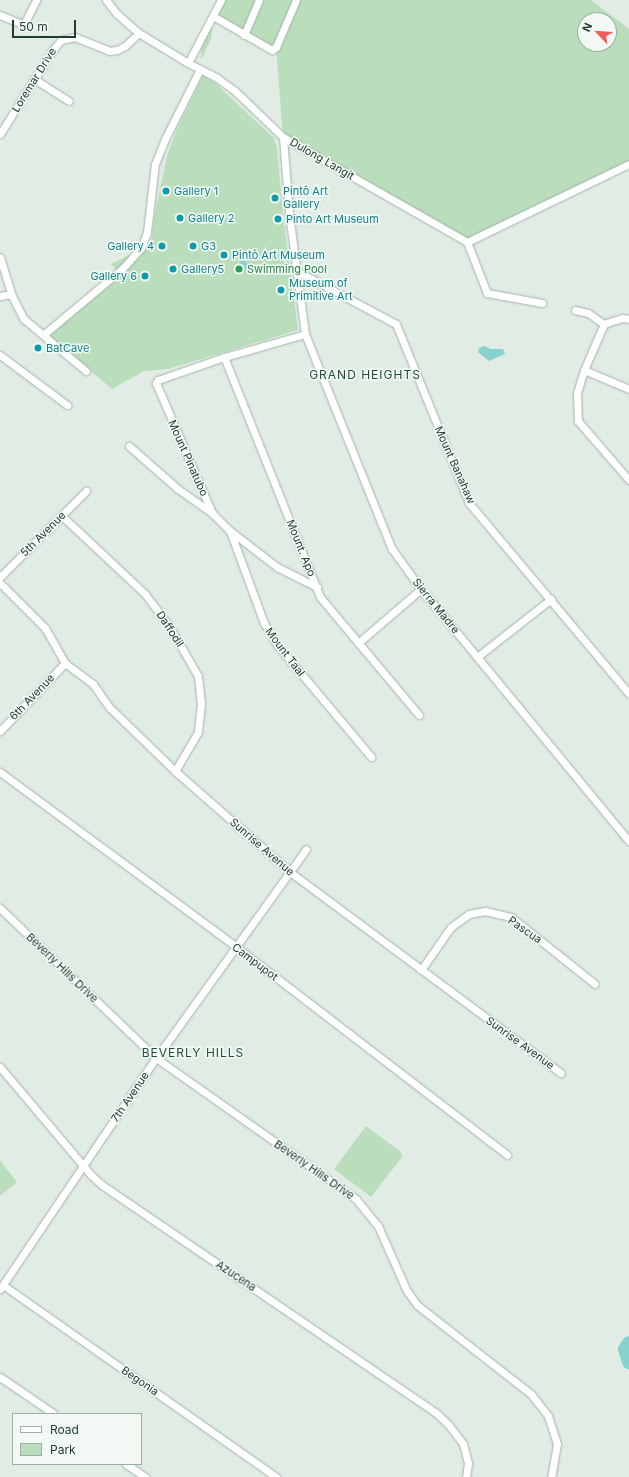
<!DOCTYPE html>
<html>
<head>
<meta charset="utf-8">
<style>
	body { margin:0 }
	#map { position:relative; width:629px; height:1477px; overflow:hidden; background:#e1ece5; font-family:Inter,sans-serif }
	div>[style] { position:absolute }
	.green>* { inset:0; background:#badebb }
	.water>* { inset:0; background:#88d2cd }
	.river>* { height:15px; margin:-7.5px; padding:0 7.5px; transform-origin:7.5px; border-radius:7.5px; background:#88d2cd }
	.roads { filter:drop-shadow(0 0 1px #a4b4ab) drop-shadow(0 0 1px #a4b4ab) }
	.minor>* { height:7px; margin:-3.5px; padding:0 3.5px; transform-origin:3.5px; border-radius:3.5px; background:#fff }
	.dots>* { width:11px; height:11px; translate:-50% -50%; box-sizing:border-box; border:2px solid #f2f9f4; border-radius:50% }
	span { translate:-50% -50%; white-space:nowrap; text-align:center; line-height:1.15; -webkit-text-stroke:3px #f2f9f4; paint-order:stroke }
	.street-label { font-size:11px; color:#213d2f }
	.culture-label { font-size:11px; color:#0d838f }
	.left { translate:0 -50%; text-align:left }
	.right { translate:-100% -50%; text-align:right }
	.leisure-label { font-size:11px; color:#27864d }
	.neighbourhood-label { font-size:12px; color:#1d5037; letter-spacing:1px }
	.legend { position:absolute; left:12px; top:1413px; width:130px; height:52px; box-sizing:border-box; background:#f2f9f4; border:1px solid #9eaea5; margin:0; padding:5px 7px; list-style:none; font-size:12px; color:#213d2f }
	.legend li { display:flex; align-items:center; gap:8px; height:20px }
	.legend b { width:20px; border:1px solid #9eaea5 }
	.north { position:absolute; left:577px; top:12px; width:40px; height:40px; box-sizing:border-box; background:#f2f9f4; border:1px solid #9eaea5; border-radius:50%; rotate:295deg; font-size:11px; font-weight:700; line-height:16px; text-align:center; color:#213d2f }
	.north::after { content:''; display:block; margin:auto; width:14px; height:18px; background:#f55957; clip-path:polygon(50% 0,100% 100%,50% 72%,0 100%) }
	.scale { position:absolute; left:12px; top:20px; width:64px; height:18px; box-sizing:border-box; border:2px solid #213d2f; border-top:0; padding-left:5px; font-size:12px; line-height:14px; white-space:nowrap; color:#213d2f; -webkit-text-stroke:3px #f2f9f4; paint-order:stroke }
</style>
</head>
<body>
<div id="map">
	<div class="green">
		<i style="clip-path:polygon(evenodd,220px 0,591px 0,629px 29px,629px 164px,467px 242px,283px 137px,276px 47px,244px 35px,213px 16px,211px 39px,201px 60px,201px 39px,220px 0,585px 20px,609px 20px,609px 44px,585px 44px,585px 20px)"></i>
		<i style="clip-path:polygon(203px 75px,215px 83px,274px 138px,277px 148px,283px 215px,298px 330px,168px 369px,144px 371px,112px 389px,45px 333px,122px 276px,111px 264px,148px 246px,152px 239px,154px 218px,167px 156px,177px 129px)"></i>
		<i style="clip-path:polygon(366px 1126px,401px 1152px,402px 1157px,371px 1197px,334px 1169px)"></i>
		<i style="clip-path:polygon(0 1160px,17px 1182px,0 1196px)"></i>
	</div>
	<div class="water">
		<i style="clip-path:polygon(242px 255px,246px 257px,246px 263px,249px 266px,244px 272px,239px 269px,240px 263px,239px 257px)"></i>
		<i style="clip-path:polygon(484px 346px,491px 349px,503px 349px,505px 354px,489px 361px,478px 352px,479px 348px)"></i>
	</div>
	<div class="river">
		<i style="left:629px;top:1343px;width:7px;rotate:124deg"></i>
		<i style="left:625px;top:1349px;width:13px;rotate:72deg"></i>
	</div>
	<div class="roads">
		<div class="minor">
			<i style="left:106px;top:0;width:18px;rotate:52deg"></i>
			<i style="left:117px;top:14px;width:29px;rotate:41deg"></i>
			<i style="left:139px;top:33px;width:57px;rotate:31.5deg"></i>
			<i style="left:188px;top:63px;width:33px;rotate:27deg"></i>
			<i style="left:217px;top:78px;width:22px;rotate:36deg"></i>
			<i style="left:235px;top:91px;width:66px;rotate:43.8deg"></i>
			<i style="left:283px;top:137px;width:212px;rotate:29.7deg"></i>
			<i style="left:0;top:15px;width:24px;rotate:22deg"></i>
			<i style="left:22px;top:24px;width:4px;rotate:-34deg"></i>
			<i style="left:25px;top:22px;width:25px;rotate:-63deg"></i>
			<i style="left:213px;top:16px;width:68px;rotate:30deg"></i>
			<i style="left:272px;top:50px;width:5px;rotate:-37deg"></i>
			<i style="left:276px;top:47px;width:51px;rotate:-66.9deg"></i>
			<i style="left:244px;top:35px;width:38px;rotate:-67deg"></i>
			<i style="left:188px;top:63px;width:71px;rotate:-62.4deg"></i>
			<i style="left:34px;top:79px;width:41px;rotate:32.2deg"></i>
			<i style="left:0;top:134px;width:98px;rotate:-57.9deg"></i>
			<i style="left:52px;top:51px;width:14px;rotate:-51deg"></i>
			<i style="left:61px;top:40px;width:14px;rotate:-12deg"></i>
			<i style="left:75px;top:37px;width:37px;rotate:22deg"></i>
			<i style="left:109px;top:51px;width:8px;rotate:-7deg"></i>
			<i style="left:117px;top:50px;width:9px;rotate:-27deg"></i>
			<i style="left:125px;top:46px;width:19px;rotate:-43deg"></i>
			<i style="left:283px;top:137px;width:77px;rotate:85.5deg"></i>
			<i style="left:289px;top:214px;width:121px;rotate:82.4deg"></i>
			<i style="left:305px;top:334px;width:232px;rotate:68deg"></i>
			<i style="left:392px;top:549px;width:49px;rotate:54.1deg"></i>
			<i style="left:421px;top:589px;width:327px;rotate:50.5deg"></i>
			<i style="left:467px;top:242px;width:180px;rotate:-25.7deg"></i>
			<i style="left:467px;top:242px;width:55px;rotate:68.6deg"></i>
			<i style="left:487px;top:293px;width:56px;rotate:10.3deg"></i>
			<i style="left:0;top:257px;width:39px;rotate:73deg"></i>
			<i style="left:11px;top:294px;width:28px;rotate:63deg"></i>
			<i style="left:24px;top:319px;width:81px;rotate:40deg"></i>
			<i style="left:297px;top:271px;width:112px;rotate:28.2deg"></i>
			<i style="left:396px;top:324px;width:193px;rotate:67.8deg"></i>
			<i style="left:469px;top:503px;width:249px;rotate:50deg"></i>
			<i style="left:0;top:296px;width:11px;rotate:-10deg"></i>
			<i style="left:575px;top:310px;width:13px;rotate:13deg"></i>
			<i style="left:588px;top:313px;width:19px;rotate:35deg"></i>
			<i style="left:629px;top:319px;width:7px;rotate:-172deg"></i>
			<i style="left:622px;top:318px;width:19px;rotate:162deg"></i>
			<i style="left:604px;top:324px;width:50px;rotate:113.5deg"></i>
			<i style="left:584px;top:370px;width:24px;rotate:107deg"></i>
			<i style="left:577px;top:393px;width:28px;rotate:88deg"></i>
			<i style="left:578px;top:421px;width:78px;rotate:49.2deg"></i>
			<i style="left:305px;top:334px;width:84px;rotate:164.1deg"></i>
			<i style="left:224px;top:357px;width:70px;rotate:160.8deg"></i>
			<i style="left:158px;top:380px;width:4px;rotate:124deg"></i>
			<i style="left:156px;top:383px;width:142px;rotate:66.7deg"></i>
			<i style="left:212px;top:513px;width:24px;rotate:45deg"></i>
			<i style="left:229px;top:530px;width:61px;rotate:37.6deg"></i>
			<i style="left:277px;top:567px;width:45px;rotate:26.6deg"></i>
			<i style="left:43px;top:335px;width:103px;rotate:-39.9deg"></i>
			<i style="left:122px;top:269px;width:28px;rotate:-48deg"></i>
			<i style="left:141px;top:248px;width:17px;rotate:-69deg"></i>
			<i style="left:147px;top:232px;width:68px;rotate:-83.3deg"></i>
			<i style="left:155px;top:164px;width:29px;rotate:-68deg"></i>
			<i style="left:166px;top:137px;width:76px;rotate:-63.4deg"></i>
			<i style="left:0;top:355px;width:84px;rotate:36.7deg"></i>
			<i style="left:224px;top:357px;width:258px;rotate:68.2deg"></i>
			<i style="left:320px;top:597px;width:154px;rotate:50deg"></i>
			<i style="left:584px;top:370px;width:49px;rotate:22.9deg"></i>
			<i style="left:129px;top:446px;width:65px;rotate:41.3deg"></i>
			<i style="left:178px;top:489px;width:42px;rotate:35.2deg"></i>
			<i style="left:62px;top:516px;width:114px;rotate:43.2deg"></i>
			<i style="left:145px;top:594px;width:38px;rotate:53deg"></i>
			<i style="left:168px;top:624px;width:60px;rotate:60deg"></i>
			<i style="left:198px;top:676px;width:27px;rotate:84deg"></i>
			<i style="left:201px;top:703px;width:29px;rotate:96deg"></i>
			<i style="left:198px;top:732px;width:45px;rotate:120.5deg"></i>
			<i style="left:230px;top:531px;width:98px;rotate:69.7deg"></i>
			<i style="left:264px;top:623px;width:27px;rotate:59deg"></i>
			<i style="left:278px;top:646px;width:145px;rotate:50deg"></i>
			<i style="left:0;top:577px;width:122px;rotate:-45deg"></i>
			<i style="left:0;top:583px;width:64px;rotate:45deg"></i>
			<i style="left:45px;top:628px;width:40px;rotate:60.3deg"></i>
			<i style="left:65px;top:663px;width:35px;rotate:37deg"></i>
			<i style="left:93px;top:684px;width:29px;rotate:55deg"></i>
			<i style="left:110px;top:708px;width:91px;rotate:44.1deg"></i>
			<i style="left:175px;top:771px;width:153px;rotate:41.3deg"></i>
			<i style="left:290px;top:872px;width:337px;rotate:36.6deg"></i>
			<i style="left:358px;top:643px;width:83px;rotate:-40.6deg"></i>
			<i style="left:477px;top:657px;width:94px;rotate:-38.1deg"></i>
			<i style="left:0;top:731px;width:94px;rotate:-46.3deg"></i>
			<i style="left:0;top:772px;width:292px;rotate:36.5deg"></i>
			<i style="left:235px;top:946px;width:343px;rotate:37.5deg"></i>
			<i style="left:0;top:908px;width:216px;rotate:43.9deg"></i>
			<i style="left:156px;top:1058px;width:245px;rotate:35.2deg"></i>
			<i style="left:356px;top:1199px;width:35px;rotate:51deg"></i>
			<i style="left:378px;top:1226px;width:71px;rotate:66deg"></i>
			<i style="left:407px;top:1291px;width:17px;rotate:54deg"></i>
			<i style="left:417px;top:1305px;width:145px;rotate:38deg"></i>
			<i style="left:531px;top:1394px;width:28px;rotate:52deg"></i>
			<i style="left:548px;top:1416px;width:29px;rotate:72deg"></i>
			<i style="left:557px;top:1444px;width:34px;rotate:100deg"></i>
			<i style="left:421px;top:970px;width:52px;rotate:-55.1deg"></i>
			<i style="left:451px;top:927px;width:22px;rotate:-36deg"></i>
			<i style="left:469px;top:914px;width:16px;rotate:-11deg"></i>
			<i style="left:485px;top:911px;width:27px;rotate:13deg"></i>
			<i style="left:511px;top:917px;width:107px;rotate:38.6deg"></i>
			<i style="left:0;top:1067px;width:141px;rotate:49.9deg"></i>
			<i style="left:91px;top:1175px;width:15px;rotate:42deg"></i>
			<i style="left:102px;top:1185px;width:403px;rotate:34.3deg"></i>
			<i style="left:435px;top:1412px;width:18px;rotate:43deg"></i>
			<i style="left:448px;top:1424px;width:25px;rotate:53deg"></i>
			<i style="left:463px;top:1444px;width:20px;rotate:75deg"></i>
			<i style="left:468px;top:1463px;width:14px;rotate:98deg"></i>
			<i style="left:3px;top:1285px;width:334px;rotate:35.1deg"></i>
			<i style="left:0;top:1289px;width:279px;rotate:-56deg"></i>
			<i style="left:156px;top:1058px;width:257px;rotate:-54.3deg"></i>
			<i style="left:0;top:1377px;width:65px;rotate:34.4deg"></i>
			<i style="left:126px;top:1464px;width:23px;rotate:34deg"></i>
		</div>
	</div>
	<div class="dots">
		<i style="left:166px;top:191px;background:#0f9aa8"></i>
		<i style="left:275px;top:198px;background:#0f9aa8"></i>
		<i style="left:180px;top:218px;background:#0f9aa8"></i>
		<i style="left:278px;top:219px;background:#0f9aa8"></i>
		<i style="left:162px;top:246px;background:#0f9aa8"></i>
		<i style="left:193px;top:246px;background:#0f9aa8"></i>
		<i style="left:224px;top:255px;background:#0f9aa8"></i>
		<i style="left:173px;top:269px;background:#0f9aa8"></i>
		<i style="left:239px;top:269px;background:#2e9e5b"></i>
		<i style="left:145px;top:276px;background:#0f9aa8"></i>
		<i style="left:281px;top:290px;background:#0f9aa8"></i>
		<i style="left:38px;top:348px;background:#0f9aa8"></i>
	</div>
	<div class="street-label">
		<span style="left:34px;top:80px;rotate:-58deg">Loremar Drive</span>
		<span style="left:322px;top:159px;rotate:30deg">Dulong Langit</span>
		<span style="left:188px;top:458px;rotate:66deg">Mount Pinatubo</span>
		<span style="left:455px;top:465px;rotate:66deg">Mount Banahaw</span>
		<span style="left:43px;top:534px;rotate:-45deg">5th Avenue</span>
		<span style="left:301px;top:548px;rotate:68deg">Mount. Apo</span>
		<span style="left:436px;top:606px;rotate:51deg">Sierra Madre</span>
		<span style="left:170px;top:629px;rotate:57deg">Daffodil</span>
		<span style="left:285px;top:652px;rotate:53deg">Mount Taal</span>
		<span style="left:32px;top:697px;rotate:-46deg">6th Avenue</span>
		<span style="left:262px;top:847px;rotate:41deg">Sunrise Avenue</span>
		<span style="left:525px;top:930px;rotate:35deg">Pascua</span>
		<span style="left:255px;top:962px;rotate:37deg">Campupot</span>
		<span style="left:62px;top:968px;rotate:44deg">Beverly Hills Drive</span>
		<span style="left:520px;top:1043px;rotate:36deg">Sunrise Avenue</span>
		<span style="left:130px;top:1097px;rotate:-56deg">7th Avenue</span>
		<span style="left:314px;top:1170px;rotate:35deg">Beverly Hills Drive</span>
		<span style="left:236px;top:1276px;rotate:34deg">Azucena</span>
		<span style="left:140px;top:1381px;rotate:35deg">Begonia</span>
	</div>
	<div class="culture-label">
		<span class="left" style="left:174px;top:191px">Gallery 1</span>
		<span class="left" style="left:283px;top:198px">Pintô Art<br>Gallery</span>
		<span class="left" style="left:188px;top:218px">Gallery 2</span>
		<span class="left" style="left:286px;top:219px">Pinto Art Museum</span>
		<span class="right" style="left:154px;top:246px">Gallery 4</span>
		<span class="left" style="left:201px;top:246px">G3</span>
		<span class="left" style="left:232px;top:255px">Pintô Art Museum</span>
		<span class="left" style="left:181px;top:269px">Gallery5</span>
		<span class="right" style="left:137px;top:276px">Gallery 6</span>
		<span class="left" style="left:289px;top:290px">Museum of<br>Primitive Art</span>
		<span class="left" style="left:46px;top:348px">BatCave</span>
	</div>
	<div class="leisure-label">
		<span class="left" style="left:247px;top:269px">Swimming Pool</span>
	</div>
	<div class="neighbourhood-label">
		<span style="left:365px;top:375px">GRAND HEIGHTS</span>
		<span style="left:193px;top:1053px">BEVERLY HILLS</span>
	</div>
	<ul class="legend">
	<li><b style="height:5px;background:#fff"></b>Road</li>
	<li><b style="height:11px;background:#badebb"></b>Park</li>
	</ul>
	<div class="north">N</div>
	<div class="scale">50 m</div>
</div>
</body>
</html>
